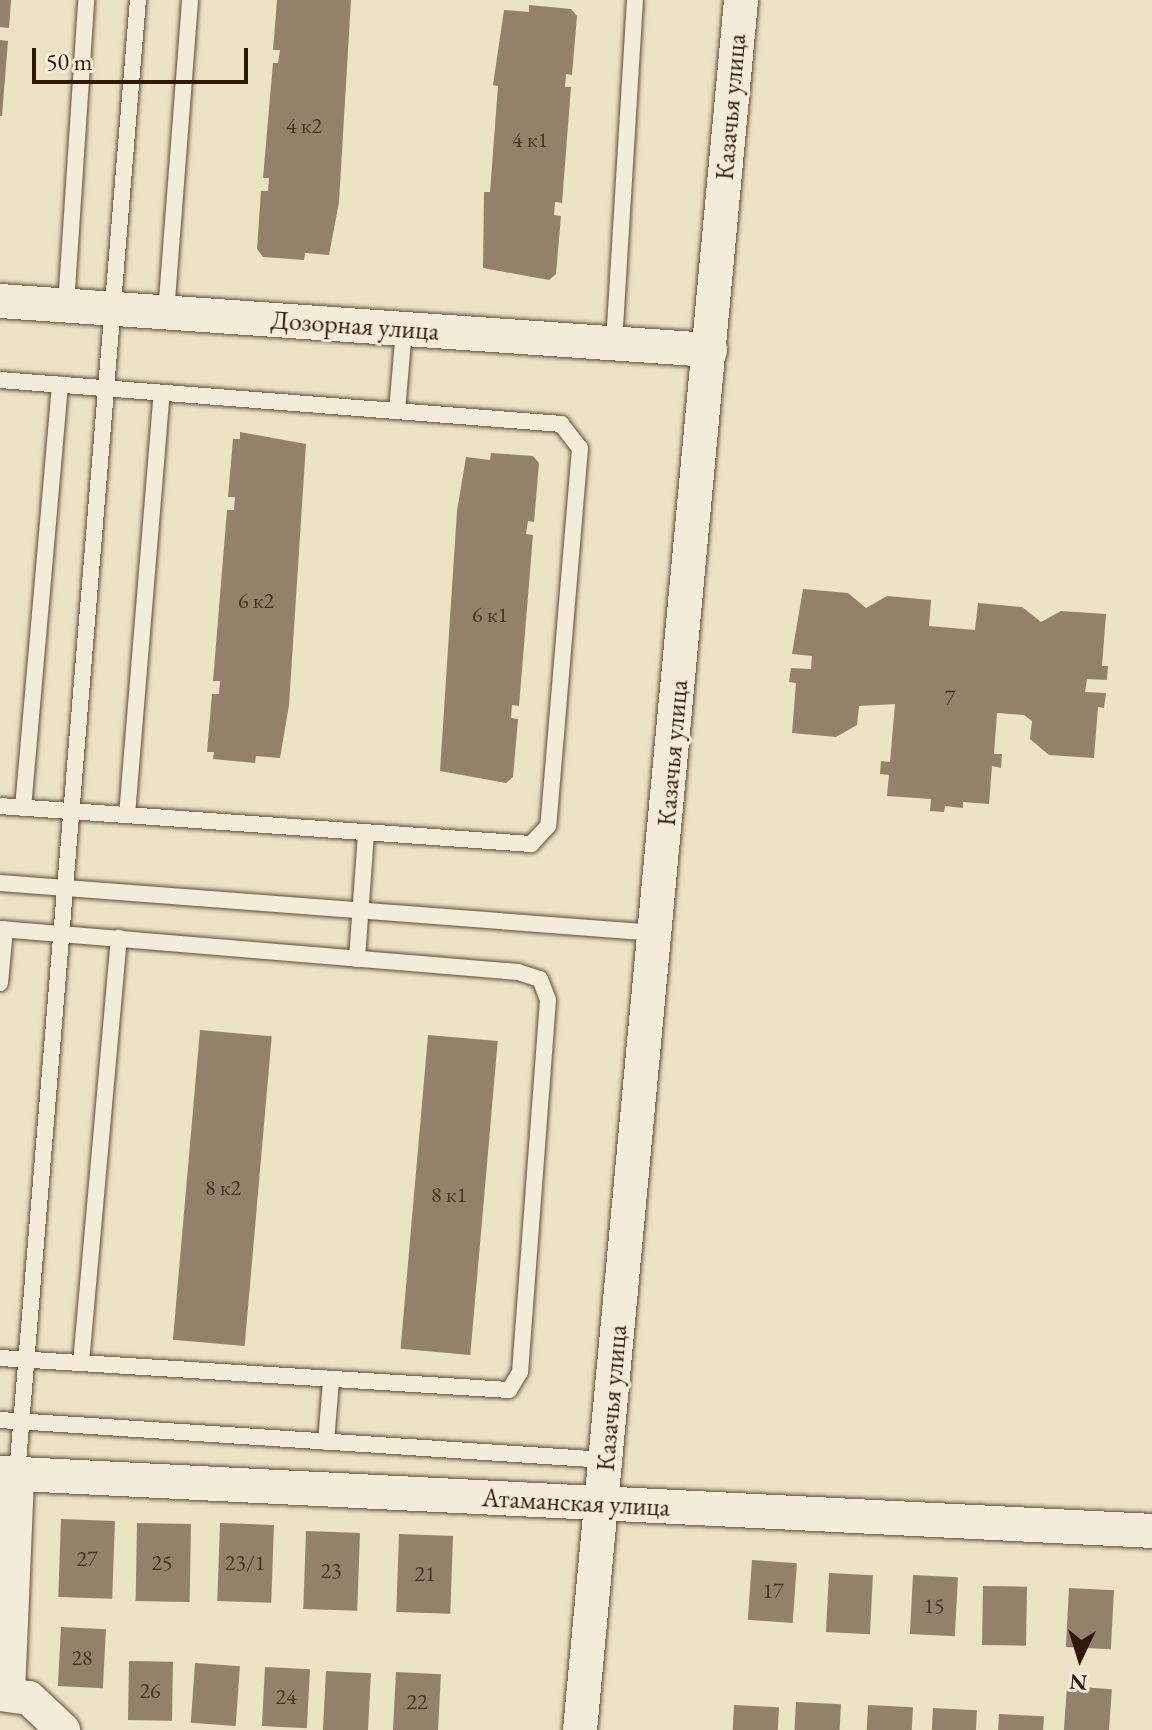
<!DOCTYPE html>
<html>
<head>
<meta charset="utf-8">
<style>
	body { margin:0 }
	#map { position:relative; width:1152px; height:1730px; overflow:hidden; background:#ece2c5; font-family:"EB Garamond",serif }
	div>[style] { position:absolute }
	.building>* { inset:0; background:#93816b; transform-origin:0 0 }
	.roads { filter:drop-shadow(0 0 2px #604a38) drop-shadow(0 0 2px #604a38) }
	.lane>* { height:16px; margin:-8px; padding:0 8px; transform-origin:8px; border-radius:8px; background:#f3ecd9 }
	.street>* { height:34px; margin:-17px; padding:0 17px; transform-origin:17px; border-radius:17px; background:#f3ecd9 }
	span { translate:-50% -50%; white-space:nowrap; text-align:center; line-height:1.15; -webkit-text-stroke:6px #f3ecd9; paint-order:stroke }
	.number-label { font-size:22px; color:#4a3222 }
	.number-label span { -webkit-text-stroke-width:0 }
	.street-label { font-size:26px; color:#321809 }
	.north { position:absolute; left:1040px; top:1618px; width:80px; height:80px; -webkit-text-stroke:6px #f3ecd9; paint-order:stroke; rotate:184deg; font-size:22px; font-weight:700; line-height:32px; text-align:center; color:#321809 }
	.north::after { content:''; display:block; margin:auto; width:28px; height:36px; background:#321809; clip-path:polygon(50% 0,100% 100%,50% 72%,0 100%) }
	.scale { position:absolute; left:32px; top:48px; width:216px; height:36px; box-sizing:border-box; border:4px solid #321809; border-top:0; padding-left:10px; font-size:24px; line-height:28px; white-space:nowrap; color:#321809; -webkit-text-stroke:6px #f3ecd9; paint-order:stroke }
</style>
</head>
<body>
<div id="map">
	<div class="building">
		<i style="clip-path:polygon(0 0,11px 0,9px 28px,0 27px)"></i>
		<i style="clip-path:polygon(277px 0,351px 0,339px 202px,329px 255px,305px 253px,304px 260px,263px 257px,257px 249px,261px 191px,268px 191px,269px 178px,263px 178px,273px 63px,278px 63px,280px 50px,273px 50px)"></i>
		<i style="clip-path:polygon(529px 5px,571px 9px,577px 16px,572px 75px,566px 74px,565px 87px,571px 87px,562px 203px,555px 202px,554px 215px,561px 216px,556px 274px,549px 280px,483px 268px,484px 192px,490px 192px,498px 86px,493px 85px,504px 10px,529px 12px)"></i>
		<i style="clip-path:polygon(0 40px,8px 41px,2px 116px,0 116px)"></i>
		<i style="clip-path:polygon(240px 432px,306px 444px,289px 705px,280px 758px,256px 756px,255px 763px,213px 759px,214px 752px,207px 752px,212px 694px,219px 694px,220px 681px,213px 681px,227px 510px,234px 510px,235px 497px,228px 497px,233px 439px,240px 439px)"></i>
		<i style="clip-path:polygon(491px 453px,533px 456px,539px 463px,534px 522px,528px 521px,526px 534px,533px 535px,519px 706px,512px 705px,511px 718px,518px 719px,513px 777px,506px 783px,440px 771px,457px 511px,466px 457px,490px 460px)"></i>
		<i style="clip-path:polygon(803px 589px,848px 593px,866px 608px,887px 596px,931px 600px,929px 626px,975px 630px,978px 603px,1022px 607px,1041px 622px,1061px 611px,1106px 614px,1102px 666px,1108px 666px,1107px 680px,1087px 679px,1085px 692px,1106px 693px,1104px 708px,1098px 707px,1094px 758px,1049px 755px,1030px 739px,1032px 721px,1024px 715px,997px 713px,994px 754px,1002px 754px,1001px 768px,992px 766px,989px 804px,963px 802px,963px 808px,945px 806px,944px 812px,930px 811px,931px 799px,887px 796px,889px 775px,880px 774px,881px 761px,890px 762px,895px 704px,859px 706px,857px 725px,836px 737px,792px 733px,796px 683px,789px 682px,791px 668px,811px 669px,812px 656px,792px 654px)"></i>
		<i style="left:200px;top:1030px;width:72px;height:311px;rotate:5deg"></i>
		<i style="left:428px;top:1035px;width:70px;height:315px;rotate:5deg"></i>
		<i style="left:61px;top:1519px;width:54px;height:78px;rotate:2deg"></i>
		<i style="left:137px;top:1523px;width:54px;height:78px;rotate:1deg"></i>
		<i style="left:220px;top:1523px;width:54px;height:78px;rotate:2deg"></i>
		<i style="left:306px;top:1531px;width:54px;height:78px;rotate:2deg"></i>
		<i style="left:399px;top:1534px;width:54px;height:78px;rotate:2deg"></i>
		<i style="left:752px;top:1560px;width:45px;height:60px;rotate:4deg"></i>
		<i style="left:829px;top:1573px;width:44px;height:59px;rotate:3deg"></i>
		<i style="left:913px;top:1575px;width:45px;height:59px;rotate:3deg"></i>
		<i style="left:983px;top:1586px;width:44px;height:59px;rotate:1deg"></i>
		<i style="left:1069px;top:1588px;width:45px;height:59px;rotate:3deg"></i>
		<i style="left:61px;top:1627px;width:45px;height:59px;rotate:3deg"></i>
		<i style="left:129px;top:1661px;width:44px;height:59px;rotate:1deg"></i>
		<i style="left:195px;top:1663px;width:45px;height:60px;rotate:4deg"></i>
		<i style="left:265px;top:1667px;width:45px;height:59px;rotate:3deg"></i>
		<i style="left:326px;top:1671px;width:45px;height:59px;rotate:3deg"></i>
		<i style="left:396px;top:1672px;width:45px;height:58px;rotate:3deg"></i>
		<i style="left:1067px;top:1686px;width:45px;height:44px;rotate:4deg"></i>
		<i style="left:796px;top:1702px;width:45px;height:28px;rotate:3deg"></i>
		<i style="left:734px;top:1705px;width:45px;height:25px;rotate:3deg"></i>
		<i style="left:868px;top:1705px;width:45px;height:25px;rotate:3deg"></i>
		<i style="left:933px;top:1708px;width:44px;height:22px;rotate:3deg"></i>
		<i style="left:999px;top:1714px;width:45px;height:16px;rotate:3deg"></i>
	</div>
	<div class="roads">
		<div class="lane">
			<i style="left:66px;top:305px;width:306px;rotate:-86.2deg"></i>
			<i style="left:166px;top:313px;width:314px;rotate:-85.6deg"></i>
			<i style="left:614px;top:343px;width:344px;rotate:-86.5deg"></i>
			<i style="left:0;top:380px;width:563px;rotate:4.48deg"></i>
			<i style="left:561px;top:424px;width:31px;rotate:52deg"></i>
			<i style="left:580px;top:448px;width:379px;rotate:94.8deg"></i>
			<i style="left:548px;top:826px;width:25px;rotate:133deg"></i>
			<i style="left:531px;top:844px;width:532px;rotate:-175.91deg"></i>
			<i style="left:397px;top:411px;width:82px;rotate:-85.1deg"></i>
			<i style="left:23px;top:808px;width:425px;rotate:-85deg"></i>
			<i style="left:127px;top:815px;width:423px;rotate:-85.3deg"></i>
			<i style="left:0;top:883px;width:658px;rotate:4.36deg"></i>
			<i style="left:0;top:929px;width:520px;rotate:4.75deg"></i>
			<i style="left:518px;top:972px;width:23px;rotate:18deg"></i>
			<i style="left:540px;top:979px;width:22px;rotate:69deg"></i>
			<i style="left:548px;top:1000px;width:373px;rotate:94.3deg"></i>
			<i style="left:520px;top:1372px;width:21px;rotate:121deg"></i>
			<i style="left:509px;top:1390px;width:510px;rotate:-176.4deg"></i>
			<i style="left:357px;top:959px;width:127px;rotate:-85.9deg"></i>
			<i style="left:0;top:983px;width:54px;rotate:-84.7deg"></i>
			<i style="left:81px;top:1363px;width:427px;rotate:-84.9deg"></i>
			<i style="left:0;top:1420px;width:607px;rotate:3.78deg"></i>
			<i style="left:326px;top:1442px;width:61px;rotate:-85.3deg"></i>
			<i style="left:17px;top:1474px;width:1479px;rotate:-85.31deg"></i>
		</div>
		<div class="street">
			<i style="left:0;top:301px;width:712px;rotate:3.95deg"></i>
			<i style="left:0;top:1473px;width:1153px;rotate:2.88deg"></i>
			<i style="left:8px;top:1693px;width:219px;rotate:-87.6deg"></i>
			<i style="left:0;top:1694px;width:29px;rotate:8deg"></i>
			<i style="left:29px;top:1698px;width:47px;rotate:43.3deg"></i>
			<i style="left:580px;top:1730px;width:1737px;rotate:-84.68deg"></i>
		</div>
	</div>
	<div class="number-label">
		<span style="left:304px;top:126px">4 к2</span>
		<span style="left:530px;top:140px">4 к1</span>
		<span style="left:256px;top:601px">6 к2</span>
		<span style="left:490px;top:615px">6 к1</span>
		<span style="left:950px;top:698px">7</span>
		<span style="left:223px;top:1188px">8 к2</span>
		<span style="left:449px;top:1195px">8 к1</span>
		<span style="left:87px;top:1559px">27</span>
		<span style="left:162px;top:1563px">25</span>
		<span style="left:245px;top:1563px">23/1</span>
		<span style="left:331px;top:1571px">23</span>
		<span style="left:425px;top:1574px">21</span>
		<span style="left:773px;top:1591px">17</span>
		<span style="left:934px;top:1606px">15</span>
		<span style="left:82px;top:1658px">28</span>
		<span style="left:150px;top:1691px">26</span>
		<span style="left:286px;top:1697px">24</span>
		<span style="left:417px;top:1702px">22</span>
	</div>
	<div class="street-label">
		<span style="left:731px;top:107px;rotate:-85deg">Казачья улица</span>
		<span style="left:355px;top:326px;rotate:4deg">Дозорная улица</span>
		<span style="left:673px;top:753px;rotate:-85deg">Казачья улица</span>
		<span style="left:612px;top:1398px;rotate:-85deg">Казачья улица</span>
		<span style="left:576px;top:1503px;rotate:3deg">Атаманская улица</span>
	</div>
	<div class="north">N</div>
	<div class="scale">50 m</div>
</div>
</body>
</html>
